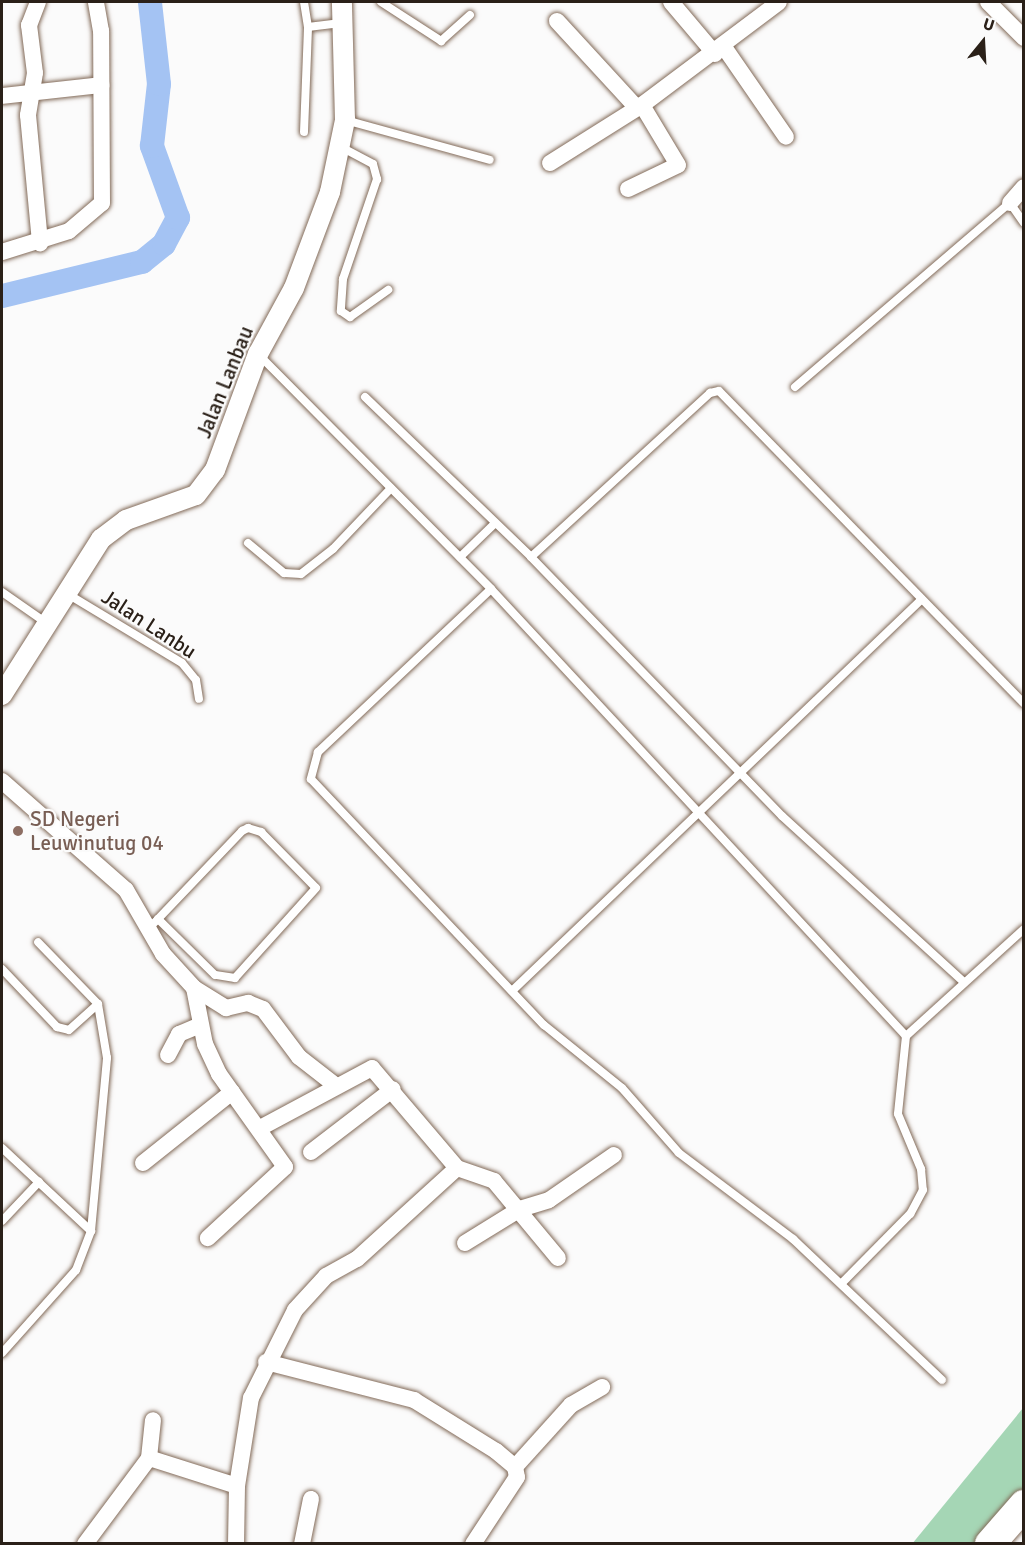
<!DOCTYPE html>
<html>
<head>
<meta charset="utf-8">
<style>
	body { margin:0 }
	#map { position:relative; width:1025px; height:1545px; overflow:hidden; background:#fbfbfb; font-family:Signika,sans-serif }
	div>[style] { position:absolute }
	.green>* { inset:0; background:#a5d6b5 }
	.river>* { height:24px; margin:-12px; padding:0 12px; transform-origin:12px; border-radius:12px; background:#a4c3f3 }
	.roads { filter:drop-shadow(0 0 2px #826a58) drop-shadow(0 0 2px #826a58) }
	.service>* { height:8px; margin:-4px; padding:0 4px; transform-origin:4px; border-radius:4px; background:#fff }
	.minor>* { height:16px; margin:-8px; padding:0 8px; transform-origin:8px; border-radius:8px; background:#fff }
	.tertiary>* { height:20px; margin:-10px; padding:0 10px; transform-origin:10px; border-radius:10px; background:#fff }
	.motorway>* { height:30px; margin:-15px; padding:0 15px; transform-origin:15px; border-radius:15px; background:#fff }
	.dots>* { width:16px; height:16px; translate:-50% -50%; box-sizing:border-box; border:3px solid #fbfbfb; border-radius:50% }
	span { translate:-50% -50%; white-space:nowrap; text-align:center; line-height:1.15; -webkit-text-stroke:4.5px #fbfbfb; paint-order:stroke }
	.street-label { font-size:21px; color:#2a2018 }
	.education-label { font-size:21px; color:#785e54 }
	.left { translate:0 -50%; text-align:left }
	.frame { position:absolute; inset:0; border:3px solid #2a2018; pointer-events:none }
	.north { position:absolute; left:953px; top:12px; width:60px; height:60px; -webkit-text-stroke:4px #fbfbfb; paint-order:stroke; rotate:18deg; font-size:16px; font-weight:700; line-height:24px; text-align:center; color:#2a2018 }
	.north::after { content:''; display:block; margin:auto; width:21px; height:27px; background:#2a2018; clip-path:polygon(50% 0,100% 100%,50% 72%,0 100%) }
</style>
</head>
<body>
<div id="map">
	<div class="green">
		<i style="clip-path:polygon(1023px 1408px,1023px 1505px,990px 1543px,912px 1544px)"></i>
	</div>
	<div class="river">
		<i style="left:2px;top:296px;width:144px;rotate:-13.7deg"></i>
		<i style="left:142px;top:262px;width:28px;rotate:-39deg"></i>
		<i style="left:164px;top:244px;width:30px;rotate:-62deg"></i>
		<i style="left:178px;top:218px;width:77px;rotate:-109.9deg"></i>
		<i style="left:152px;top:146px;width:62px;rotate:-83.6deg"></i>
		<i style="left:159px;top:84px;width:82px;rotate:-96.3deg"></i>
	</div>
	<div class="roads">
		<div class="service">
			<i style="left:304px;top:2px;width:25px;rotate:81deg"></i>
			<i style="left:381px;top:2px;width:72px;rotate:33deg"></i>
			<i style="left:441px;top:41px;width:39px;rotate:-42deg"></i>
			<i style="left:345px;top:120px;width:150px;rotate:15.4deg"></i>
			<i style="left:304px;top:132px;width:105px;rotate:-87.8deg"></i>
			<i style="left:308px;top:27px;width:35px;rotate:-7deg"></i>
			<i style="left:341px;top:147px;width:36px;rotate:28deg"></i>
			<i style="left:373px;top:164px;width:16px;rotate:75deg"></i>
			<i style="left:377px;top:179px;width:106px;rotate:108.8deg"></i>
			<i style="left:343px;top:279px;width:32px;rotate:94deg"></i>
			<i style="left:341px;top:311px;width:11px;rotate:34deg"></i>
			<i style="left:350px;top:317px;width:47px;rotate:-35.4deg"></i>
			<i style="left:258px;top:354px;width:331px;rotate:45.2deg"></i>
			<i style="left:491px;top:589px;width:610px;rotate:47.13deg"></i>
			<i style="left:906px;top:1036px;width:78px;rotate:95.9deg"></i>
			<i style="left:898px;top:1114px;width:60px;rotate:67.3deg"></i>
			<i style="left:921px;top:1169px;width:21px;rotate:85deg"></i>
			<i style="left:923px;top:1190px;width:27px;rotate:118deg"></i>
			<i style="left:910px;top:1214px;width:98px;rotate:134.6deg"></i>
			<i style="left:795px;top:387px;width:283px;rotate:-40.6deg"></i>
			<i style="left:1010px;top:203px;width:24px;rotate:55deg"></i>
			<i style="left:365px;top:397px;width:231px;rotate:43.9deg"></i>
			<i style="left:531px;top:557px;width:361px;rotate:45.9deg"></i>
			<i style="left:782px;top:816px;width:245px;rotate:42.4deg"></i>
			<i style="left:248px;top:543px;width:47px;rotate:39.8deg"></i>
			<i style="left:284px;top:573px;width:17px;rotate:3deg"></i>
			<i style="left:301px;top:574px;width:41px;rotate:-38deg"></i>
			<i style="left:333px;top:549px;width:84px;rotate:-46.4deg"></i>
			<i style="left:460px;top:557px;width:47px;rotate:-44.1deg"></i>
			<i style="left:531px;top:557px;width:243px;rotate:-42.5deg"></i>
			<i style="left:710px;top:393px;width:9px;rotate:-13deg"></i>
			<i style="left:719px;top:391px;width:436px;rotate:45.7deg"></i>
			<i style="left:491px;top:589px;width:238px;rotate:136.7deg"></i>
			<i style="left:318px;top:752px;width:28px;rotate:105deg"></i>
			<i style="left:311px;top:779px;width:339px;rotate:46.6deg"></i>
			<i style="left:544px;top:1025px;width:100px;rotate:38.9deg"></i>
			<i style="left:622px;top:1088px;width:86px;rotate:48.8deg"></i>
			<i style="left:679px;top:1153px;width:143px;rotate:37deg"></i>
			<i style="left:793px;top:1239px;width:205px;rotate:43.4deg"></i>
			<i style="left:2px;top:592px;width:52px;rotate:34.9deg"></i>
			<i style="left:66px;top:593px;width:135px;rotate:31.1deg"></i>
			<i style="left:182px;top:663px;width:22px;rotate:51deg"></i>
			<i style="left:196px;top:680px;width:19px;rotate:81deg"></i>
			<i style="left:150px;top:927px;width:11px;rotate:-45deg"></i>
			<i style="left:158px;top:919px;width:122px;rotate:-46.3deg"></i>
			<i style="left:242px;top:831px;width:7px;rotate:-27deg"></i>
			<i style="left:248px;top:828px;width:14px;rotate:17deg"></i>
			<i style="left:261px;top:832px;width:78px;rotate:45.5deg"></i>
			<i style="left:316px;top:888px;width:121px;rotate:132deg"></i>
			<i style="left:235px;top:978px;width:20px;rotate:-171deg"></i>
			<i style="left:215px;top:975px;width:80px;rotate:-135.5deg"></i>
			<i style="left:2px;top:969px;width:80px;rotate:46.5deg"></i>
			<i style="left:57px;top:1027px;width:12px;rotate:14deg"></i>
			<i style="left:69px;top:1030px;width:39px;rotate:-42deg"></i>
			<i style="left:98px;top:1004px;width:86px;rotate:-134.1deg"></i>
			<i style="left:512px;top:991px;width:567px;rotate:-43.71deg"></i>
			<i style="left:906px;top:1036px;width:159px;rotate:-42.2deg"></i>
			<i style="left:2px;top:1148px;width:122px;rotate:43deg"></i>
			<i style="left:91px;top:1231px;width:42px;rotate:111deg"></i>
			<i style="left:76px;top:1270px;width:111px;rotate:131.7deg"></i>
			<i style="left:2px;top:1221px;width:54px;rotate:-46.5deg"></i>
			<i style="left:91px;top:1231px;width:174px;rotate:-84.7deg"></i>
			<i style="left:107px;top:1058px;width:55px;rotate:-99.5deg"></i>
		</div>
		<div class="minor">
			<i style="left:38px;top:2px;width:25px;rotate:111deg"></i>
			<i style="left:29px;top:25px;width:48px;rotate:82.9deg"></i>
			<i style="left:35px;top:73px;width:43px;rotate:99.5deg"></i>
			<i style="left:28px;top:115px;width:129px;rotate:84.6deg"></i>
			<i style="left:671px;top:2px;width:68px;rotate:49.8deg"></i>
			<i style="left:988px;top:2px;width:51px;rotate:45deg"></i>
			<i style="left:557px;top:21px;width:118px;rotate:47.4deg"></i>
			<i style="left:724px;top:47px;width:109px;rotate:55.4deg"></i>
			<i style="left:2px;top:96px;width:100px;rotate:-6.3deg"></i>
			<i style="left:550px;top:163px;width:109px;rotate:-32.2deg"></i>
			<i style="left:642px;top:105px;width:171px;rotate:-36.9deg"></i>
			<i style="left:628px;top:189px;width:55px;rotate:-25.6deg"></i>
			<i style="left:678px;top:165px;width:70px;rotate:-121deg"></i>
			<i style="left:1010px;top:203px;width:21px;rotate:-49deg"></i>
			<i style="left:2px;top:252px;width:70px;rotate:-17.4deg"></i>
			<i style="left:69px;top:231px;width:43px;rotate:-40.3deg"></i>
			<i style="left:102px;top:203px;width:172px;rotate:-90.3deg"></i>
			<i style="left:101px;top:31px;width:29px;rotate:-100deg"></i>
			<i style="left:2px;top:781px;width:165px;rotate:41.3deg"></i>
			<i style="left:126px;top:890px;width:74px;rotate:60deg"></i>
			<i style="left:163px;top:954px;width:46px;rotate:47.6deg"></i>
			<i style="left:194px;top:988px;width:38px;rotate:32deg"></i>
			<i style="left:226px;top:1008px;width:23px;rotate:-13deg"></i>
			<i style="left:248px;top:1003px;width:16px;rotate:22deg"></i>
			<i style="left:263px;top:1009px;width:60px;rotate:53.1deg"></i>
			<i style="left:299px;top:1057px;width:46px;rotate:37.9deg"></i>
			<i style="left:194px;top:988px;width:57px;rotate:78.9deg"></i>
			<i style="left:205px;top:1044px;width:33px;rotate:65deg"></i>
			<i style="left:219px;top:1074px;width:114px;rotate:54.6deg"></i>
			<i style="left:285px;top:1167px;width:105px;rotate:137.3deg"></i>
			<i style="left:168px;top:1055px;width:24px;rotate:-62deg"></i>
			<i style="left:179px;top:1034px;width:23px;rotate:-23deg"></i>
			<i style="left:311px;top:1152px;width:103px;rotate:-37.5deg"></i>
			<i style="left:143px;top:1163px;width:114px;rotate:-38.6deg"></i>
			<i style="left:457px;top:1168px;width:39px;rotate:19deg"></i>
			<i style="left:494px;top:1181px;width:100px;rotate:50.3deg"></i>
			<i style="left:465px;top:1243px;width:65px;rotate:-31.7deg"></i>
			<i style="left:520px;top:1209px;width:30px;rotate:-17deg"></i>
			<i style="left:549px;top:1200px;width:79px;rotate:-34.7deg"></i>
			<i style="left:266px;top:1362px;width:153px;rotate:14.4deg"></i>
			<i style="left:414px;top:1400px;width:97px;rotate:31.9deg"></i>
			<i style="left:496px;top:1451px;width:25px;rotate:40deg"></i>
			<i style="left:515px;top:1467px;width:10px;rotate:79deg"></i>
			<i style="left:517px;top:1477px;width:80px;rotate:123.3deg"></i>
			<i style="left:149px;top:1458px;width:92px;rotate:17.7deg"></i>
			<i style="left:515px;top:1467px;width:84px;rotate:-47.9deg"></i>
			<i style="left:571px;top:1405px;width:36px;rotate:-30deg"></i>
			<i style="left:85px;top:1544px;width:107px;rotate:-53.3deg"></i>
			<i style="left:149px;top:1458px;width:38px;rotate:-84deg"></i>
			<i style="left:236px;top:1544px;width:58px;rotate:-89deg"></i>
			<i style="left:237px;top:1486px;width:89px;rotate:-81deg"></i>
			<i style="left:251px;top:1398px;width:98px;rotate:-63.4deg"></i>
			<i style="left:295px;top:1310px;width:46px;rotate:-47.6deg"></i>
			<i style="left:326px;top:1276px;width:35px;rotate:-29deg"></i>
			<i style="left:357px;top:1259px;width:135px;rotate:-42.3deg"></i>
			<i style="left:457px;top:1168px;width:131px;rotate:-130.4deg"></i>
			<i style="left:372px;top:1068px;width:127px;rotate:151.8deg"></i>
			<i style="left:302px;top:1544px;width:46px;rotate:-78.7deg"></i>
		</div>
		<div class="tertiary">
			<i style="left:2px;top:695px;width:185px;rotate:-57.6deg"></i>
			<i style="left:101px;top:539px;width:31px;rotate:-37deg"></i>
			<i style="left:126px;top:520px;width:74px;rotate:-19.7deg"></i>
			<i style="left:196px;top:495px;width:31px;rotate:-53deg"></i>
			<i style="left:215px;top:470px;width:124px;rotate:-69.7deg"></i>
			<i style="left:258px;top:354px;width:75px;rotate:-61.4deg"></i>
			<i style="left:294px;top:288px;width:103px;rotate:-69.4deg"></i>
			<i style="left:330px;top:192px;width:74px;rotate:-78.2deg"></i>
			<i style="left:345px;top:120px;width:118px;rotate:-91.5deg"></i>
		</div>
		<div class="motorway">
			<i style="left:990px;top:1544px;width:52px;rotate:-48.9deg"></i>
		</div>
	</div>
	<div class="dots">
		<i style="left:18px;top:831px;background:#8d6e63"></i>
	</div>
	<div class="street-label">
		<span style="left:225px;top:382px;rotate:-68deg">Jalan Lanbau</span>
		<span style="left:149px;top:624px;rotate:33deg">Jalan Lanbu</span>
	</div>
	<div class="education-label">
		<span class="left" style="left:30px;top:831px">SD Negeri<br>Leuwinutug 04</span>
	</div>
	<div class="frame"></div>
	<div class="north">U</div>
</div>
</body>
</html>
